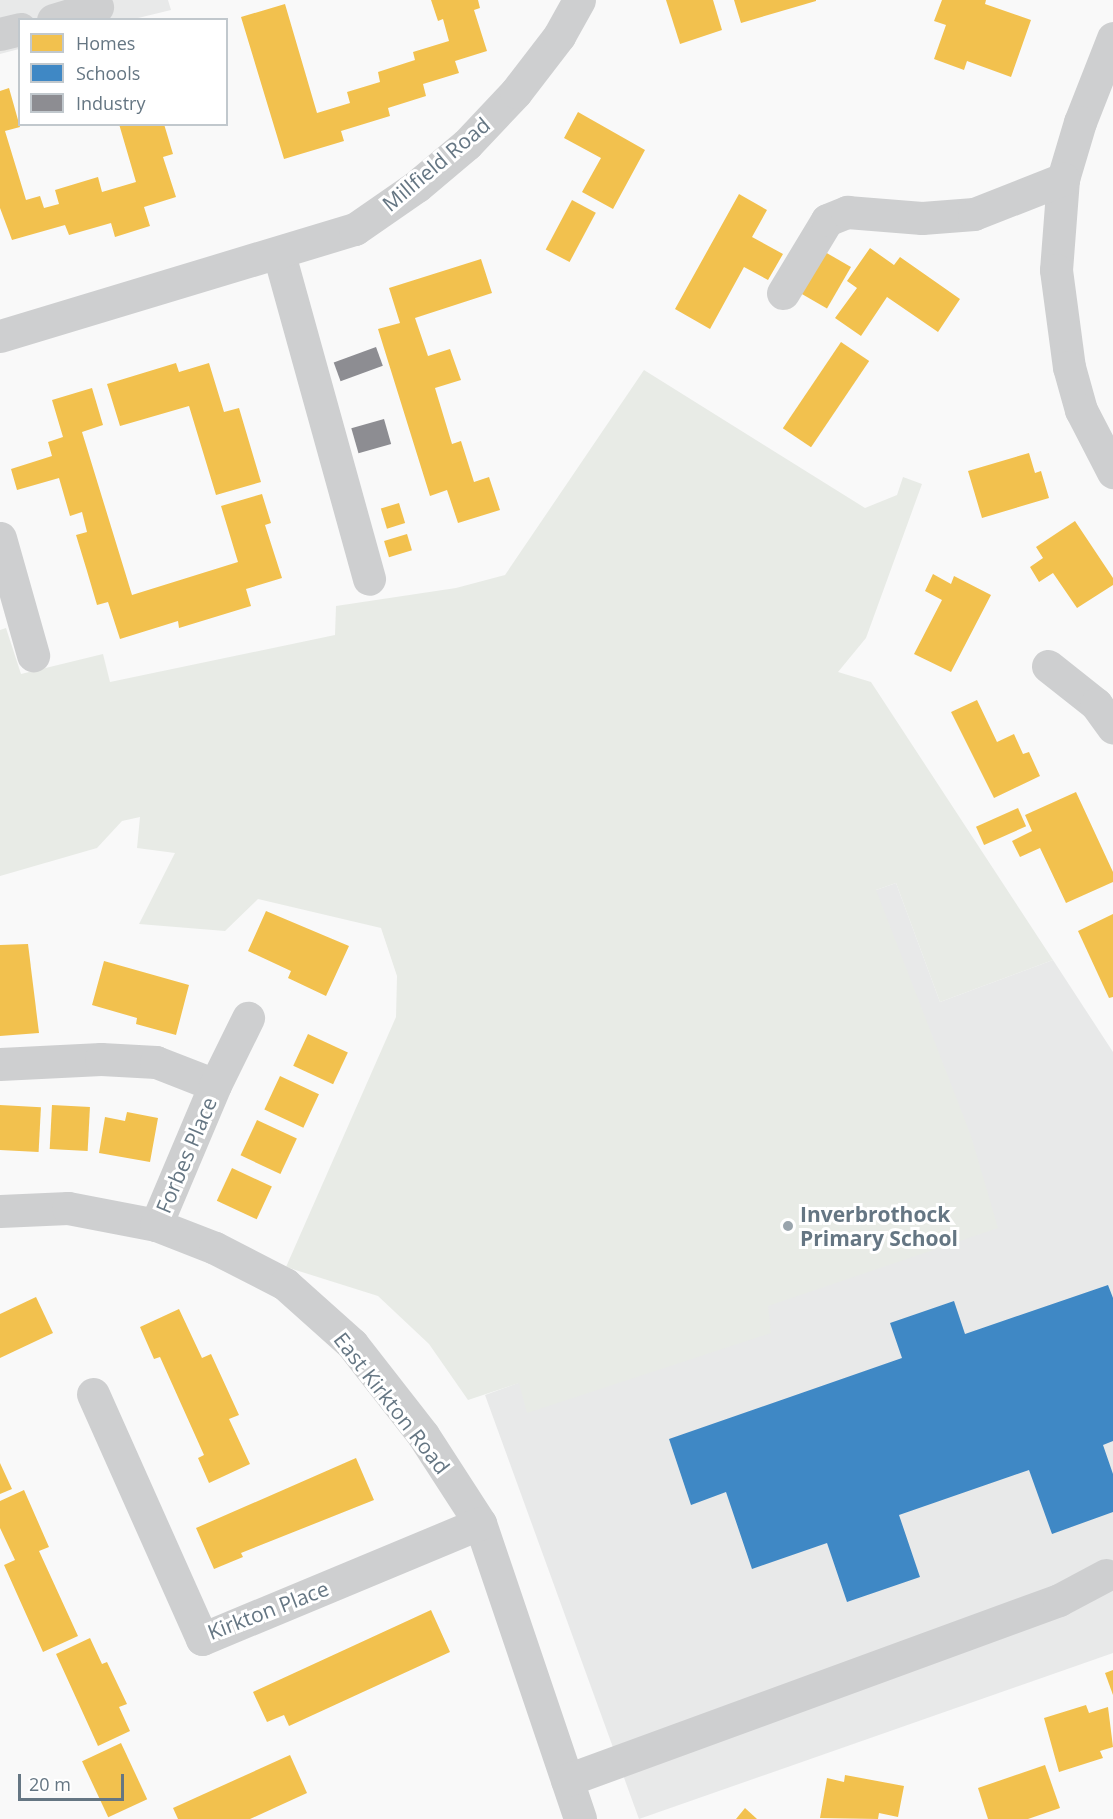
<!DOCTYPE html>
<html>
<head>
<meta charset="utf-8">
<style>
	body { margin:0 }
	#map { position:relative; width:1113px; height:1819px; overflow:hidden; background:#f9f9f9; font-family:"Open Sans",sans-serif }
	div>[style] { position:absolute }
	.built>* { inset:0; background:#e8e9e9 }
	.green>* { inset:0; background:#e8ebe6 }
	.homes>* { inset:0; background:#f2c14e; transform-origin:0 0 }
	.schools>* { inset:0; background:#3f88c5 }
	.industry>* { inset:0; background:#8d8d92; transform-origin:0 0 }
	.minor>* { height:33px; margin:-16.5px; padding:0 16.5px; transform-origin:16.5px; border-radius:16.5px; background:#cecfd0 }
	.dots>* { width:16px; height:16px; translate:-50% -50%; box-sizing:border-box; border:3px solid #fff; border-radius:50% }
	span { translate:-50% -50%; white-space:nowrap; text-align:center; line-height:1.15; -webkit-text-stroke:6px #fff; paint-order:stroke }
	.street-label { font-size:21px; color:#657683 }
	.poi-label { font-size:21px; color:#657683; font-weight:700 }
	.left { translate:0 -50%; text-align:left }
	.legend { position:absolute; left:18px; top:18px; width:210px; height:108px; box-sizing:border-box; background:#fff; border:2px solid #c1c8cd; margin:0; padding:8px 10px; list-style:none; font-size:18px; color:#657683 }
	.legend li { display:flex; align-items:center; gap:12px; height:30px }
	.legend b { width:30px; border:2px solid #c1c8cd }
	.scale { position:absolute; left:18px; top:1774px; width:106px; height:27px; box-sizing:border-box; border:3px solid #657683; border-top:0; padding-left:8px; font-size:18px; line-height:21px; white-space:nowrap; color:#657683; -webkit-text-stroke:4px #fff; paint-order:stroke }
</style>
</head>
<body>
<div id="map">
	<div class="built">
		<i style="clip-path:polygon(0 0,168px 0,171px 10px,134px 19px,20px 20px,19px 49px,0 54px)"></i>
		<i style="clip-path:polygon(896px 883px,940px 1002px,1053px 960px,1113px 1052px,1113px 1653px,639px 1819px,485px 1395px,518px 1383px,507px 1019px)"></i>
	</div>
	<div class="green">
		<i style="clip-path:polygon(644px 370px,865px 508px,897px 495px,903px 477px,922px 484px,866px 638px,838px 672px,871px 682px,1053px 960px,940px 1002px,896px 883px,876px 890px,971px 1136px,998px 1228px,768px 1306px,771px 1333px,527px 1413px,519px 1383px,468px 1400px,429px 1344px,378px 1296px,286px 1267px,396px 1017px,397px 976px,381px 928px,258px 899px,225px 931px,139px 924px,175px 853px,137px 848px,140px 817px,122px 821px,97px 848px,0 876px,0 630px,6px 628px,21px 674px,103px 654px,110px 682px,335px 635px,336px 606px,456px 588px,505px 575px)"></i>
	</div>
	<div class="homes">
		<i style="clip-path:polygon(431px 0,478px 0,480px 8px,474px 10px,487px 51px,455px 61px,459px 73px,423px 84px,426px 96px,388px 108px,390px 116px,341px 131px,344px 141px,284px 159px,241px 17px,285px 4px,317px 113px,350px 103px,347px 92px,380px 82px,378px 72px,415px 60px,413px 52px,449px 41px,443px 19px,438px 21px)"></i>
		<i style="clip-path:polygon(666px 0,713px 0,722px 30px,680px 44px)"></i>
		<i style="clip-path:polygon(734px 0,816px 0,816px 1px,741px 23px)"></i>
		<i style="clip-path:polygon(942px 0,986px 0,985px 4px,1031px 20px,1011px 77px,967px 61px,964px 70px,934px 59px,946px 25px,934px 21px)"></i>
		<i style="clip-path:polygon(9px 88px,20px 127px,5px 131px,26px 200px,40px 196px,44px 208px,59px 204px,55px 190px,98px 177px,102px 192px,136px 182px,119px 124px,164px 124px,173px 154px,163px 157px,176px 197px,144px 207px,150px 226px,115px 237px,111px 223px,69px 235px,65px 225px,12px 240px,0 208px,0 91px)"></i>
		<i style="clip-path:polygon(578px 112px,645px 150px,613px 209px,582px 192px,601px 158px,564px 138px)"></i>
		<i style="clip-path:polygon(739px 194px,767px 210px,752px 237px,783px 254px,768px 280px,744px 267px,710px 329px,675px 309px)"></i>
		<i style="left:572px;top:200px;width:27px;height:56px;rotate:28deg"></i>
		<i style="clip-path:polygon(870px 248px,894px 265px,900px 257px,960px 299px,938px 332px,887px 297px,861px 336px,835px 318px,857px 288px,847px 281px)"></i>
		<i style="left:825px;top:252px;width:30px;height:48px;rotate:30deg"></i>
		<i style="clip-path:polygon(481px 259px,492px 293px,415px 318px,428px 356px,450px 349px,461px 380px,435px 388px,452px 444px,461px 441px,474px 482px,489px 477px,500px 510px,458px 523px,447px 490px,430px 496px,378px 329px,400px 323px,389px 288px)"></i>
		<i style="left:841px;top:342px;width:34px;height:104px;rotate:34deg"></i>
		<i style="clip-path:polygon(176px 363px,179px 372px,209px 363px,224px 412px,239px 408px,261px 482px,216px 495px,189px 406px,120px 426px,107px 384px)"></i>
		<i style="clip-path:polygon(92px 388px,103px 425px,82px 432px,132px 595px,238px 562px,221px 506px,262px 494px,271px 523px,265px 525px,282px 578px,246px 589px,251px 606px,179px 628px,178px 621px,120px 639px,108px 602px,97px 605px,87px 571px,76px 535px,87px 532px,82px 512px,70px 516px,59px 478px,17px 490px,11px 469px,52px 456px,48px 442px,63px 437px,52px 400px)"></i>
		<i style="clip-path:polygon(1029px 453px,1035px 473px,1041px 471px,1049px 498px,982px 518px,968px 471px)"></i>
		<i style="left:399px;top:503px;width:21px;height:19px;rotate:73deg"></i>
		<i style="clip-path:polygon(1075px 521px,1113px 578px,1113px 585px,1077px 608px,1053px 573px,1039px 582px,1030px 567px,1043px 558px,1036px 547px)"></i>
		<i style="left:407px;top:534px;width:17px;height:24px;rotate:73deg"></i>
		<i style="clip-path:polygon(933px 574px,951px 584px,954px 576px,991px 595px,951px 672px,914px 654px,942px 600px,925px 591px)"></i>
		<i style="clip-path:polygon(977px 700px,997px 742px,1014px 734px,1023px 754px,1029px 752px,1040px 776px,994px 798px,951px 712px)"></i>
		<i style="clip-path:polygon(1076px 792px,1113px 872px,1113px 882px,1066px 903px,1040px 848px,1020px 857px,1012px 841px,1032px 831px,1025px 815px)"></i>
		<i style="left:1018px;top:808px;width:20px;height:46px;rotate:66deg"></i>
		<i style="clip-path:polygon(266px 911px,349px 946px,326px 996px,288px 978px,291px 971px,248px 951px)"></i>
		<i style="clip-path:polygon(1113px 914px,1113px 997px,1109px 998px,1078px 931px)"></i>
		<i style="clip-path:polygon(28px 944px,39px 1033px,0 1036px,0 945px)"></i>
		<i style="clip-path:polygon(104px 961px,189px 985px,176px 1035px,136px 1024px,137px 1018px,92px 1005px)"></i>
		<i style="left:308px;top:1034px;width:44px;height:35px;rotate:25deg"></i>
		<i style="left:280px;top:1076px;width:43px;height:37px;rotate:25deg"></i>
		<i style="left:0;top:1105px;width:41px;height:45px;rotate:3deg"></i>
		<i style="left:52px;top:1105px;width:38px;height:44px;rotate:3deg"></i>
		<i style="clip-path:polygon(127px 1112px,158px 1118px,150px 1162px,99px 1153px,105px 1117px,125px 1121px)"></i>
		<i style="left:257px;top:1120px;width:44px;height:39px;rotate:25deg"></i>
		<i style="left:232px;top:1168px;width:44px;height:36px;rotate:25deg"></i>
		<i style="clip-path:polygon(36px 1297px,53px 1333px,0 1358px,0 1314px)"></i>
		<i style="clip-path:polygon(179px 1309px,202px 1358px,211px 1354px,239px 1415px,229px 1419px,250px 1464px,209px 1483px,198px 1458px,204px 1455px,160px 1357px,154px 1359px,140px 1327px)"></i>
		<i style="clip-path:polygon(356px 1458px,374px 1500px,241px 1553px,243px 1557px,214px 1569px,196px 1528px)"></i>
		<i style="clip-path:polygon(0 1463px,12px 1489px,0 1494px)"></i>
		<i style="clip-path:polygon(24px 1490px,49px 1547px,39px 1551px,78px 1636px,43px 1652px,4px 1565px,15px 1560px,0 1528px,0 1501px)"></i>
		<i style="clip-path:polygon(431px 1610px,450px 1652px,289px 1726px,284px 1715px,267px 1722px,253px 1692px)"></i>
		<i style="clip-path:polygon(90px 1638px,102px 1664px,107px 1662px,127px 1704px,119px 1707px,130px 1731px,98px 1746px,56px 1654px)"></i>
		<i style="clip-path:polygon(1113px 1670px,1113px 1695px,1105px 1673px)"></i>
		<i style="clip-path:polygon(1086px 1705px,1089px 1713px,1108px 1707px,1113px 1747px,1100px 1751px,1103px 1758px,1059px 1772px,1044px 1718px)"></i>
		<i style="left:121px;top:1743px;width:62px;height:43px;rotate:65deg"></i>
		<i style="clip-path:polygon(290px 1755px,307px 1793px,250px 1819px,178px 1819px,173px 1808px)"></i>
		<i style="clip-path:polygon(1045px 1765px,1060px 1808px,1028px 1819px,988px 1819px,978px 1788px)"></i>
		<i style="clip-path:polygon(845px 1775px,904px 1786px,898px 1817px,879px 1813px,878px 1819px,820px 1818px,827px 1778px,844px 1782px)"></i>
		<i style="clip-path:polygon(745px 1808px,757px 1819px,736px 1819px)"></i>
	</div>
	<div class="schools">
		<i style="clip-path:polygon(1108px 1285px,1113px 1298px,1113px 1441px,1103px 1445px,1113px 1474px,1113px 1512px,1052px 1534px,1029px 1470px,899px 1515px,920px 1577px,847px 1602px,827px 1543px,752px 1569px,726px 1492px,691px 1505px,669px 1439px,902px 1358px,890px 1323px,954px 1301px,965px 1334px)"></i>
	</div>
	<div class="industry">
		<i style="left:376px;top:347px;width:20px;height:45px;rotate:70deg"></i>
		<i style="left:384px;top:419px;width:26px;height:34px;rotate:74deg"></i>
	</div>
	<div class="minor">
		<i style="left:53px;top:20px;width:46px;rotate:-16.5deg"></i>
		<i style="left:0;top:34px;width:21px;rotate:-14deg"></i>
		<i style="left:1113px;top:38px;width:90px;rotate:111.4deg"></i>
		<i style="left:1080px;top:122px;width:59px;rotate:106.6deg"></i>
		<i style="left:1063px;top:179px;width:91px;rotate:94.4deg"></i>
		<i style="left:1056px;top:270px;width:98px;rotate:82.4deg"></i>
		<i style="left:1069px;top:367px;width:45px;rotate:74.4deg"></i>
		<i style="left:1081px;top:410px;width:70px;rotate:62.7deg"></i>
		<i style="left:279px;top:254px;width:337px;rotate:74.5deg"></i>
		<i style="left:783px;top:293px;width:85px;rotate:-58.9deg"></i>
		<i style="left:827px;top:220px;width:22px;rotate:-22deg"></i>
		<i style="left:847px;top:212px;width:75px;rotate:4.6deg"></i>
		<i style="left:922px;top:218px;width:52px;rotate:-4.4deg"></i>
		<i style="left:974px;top:214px;width:96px;rotate:-21.5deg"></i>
		<i style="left:0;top:336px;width:371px;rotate:-16.8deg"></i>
		<i style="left:355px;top:229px;width:75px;rotate:-34.7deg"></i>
		<i style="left:417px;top:186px;width:65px;rotate:-40deg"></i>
		<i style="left:467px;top:144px;width:71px;rotate:-46.7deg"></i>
		<i style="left:516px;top:92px;width:71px;rotate:-52.5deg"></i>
		<i style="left:559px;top:36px;width:41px;rotate:-60.9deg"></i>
		<i style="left:0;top:538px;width:122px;rotate:74.2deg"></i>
		<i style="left:1048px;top:666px;width:61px;rotate:38.4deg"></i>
		<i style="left:1096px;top:704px;width:29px;rotate:54deg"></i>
		<i style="left:0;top:1064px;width:101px;rotate:-2.8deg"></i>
		<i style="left:101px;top:1059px;width:55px;rotate:3.1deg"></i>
		<i style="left:156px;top:1062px;width:63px;rotate:21.3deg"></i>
		<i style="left:215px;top:1085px;width:152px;rotate:112.9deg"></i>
		<i style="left:215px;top:1085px;width:75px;rotate:-63.8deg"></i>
		<i style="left:0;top:1211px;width:68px;rotate:-2.5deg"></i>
		<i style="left:68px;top:1208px;width:90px;rotate:10.9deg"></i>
		<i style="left:156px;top:1225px;width:63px;rotate:21.3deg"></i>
		<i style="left:215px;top:1248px;width:79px;rotate:27.2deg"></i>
		<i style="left:285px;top:1284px;width:90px;rotate:41.8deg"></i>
		<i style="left:352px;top:1344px;width:115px;rotate:52deg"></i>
		<i style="left:423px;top:1435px;width:105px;rotate:57.1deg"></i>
		<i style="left:480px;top:1523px;width:312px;rotate:71.3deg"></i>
		<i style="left:93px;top:1394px;width:268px;rotate:66deg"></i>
		<i style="left:202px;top:1639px;width:301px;rotate:-22.6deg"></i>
		<i style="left:567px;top:1780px;width:524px;rotate:-20.1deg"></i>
		<i style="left:1059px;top:1600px;width:53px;rotate:-28deg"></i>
	</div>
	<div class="dots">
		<i style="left:788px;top:1226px;background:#99a4ac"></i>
	</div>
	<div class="street-label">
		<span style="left:436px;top:164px;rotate:-40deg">Millfield Road</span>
		<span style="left:186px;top:1155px;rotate:-67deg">Forbes Place</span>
		<span style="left:392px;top:1403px;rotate:52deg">East Kirkton Road</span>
		<span style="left:268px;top:1610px;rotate:-21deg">Kirkton Place</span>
	</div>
	<div class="poi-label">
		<span class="left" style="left:800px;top:1226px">Inverbrothock<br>Primary School</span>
	</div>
	<ul class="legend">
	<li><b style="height:16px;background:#f2c14e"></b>Homes</li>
	<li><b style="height:16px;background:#3f88c5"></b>Schools</li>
	<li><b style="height:16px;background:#8d8d92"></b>Industry</li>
	</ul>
	<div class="scale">20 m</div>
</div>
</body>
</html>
